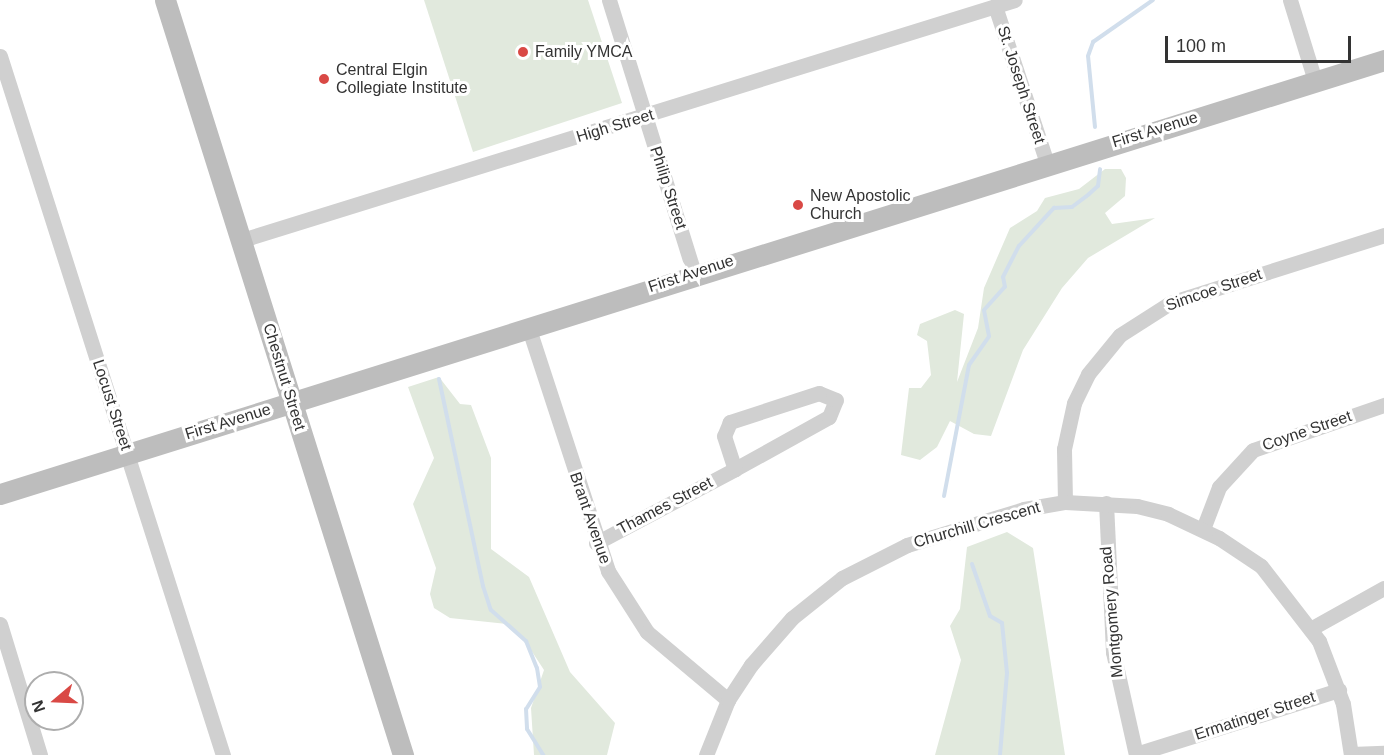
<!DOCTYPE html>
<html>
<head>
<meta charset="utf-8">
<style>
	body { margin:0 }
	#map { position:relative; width:1384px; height:755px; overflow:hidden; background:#fff; font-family:Arial,sans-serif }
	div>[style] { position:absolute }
	.green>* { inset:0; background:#e1e9dd }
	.stream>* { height:4px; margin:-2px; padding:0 2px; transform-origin:2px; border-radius:2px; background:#d1deec }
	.street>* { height:15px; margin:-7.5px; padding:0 7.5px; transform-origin:7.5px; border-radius:7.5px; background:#d0d0d0 }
	.secondary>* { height:21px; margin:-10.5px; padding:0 10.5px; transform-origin:10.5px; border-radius:10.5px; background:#bdbdbd }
	.dots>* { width:16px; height:16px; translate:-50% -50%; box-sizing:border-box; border:3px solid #fff; border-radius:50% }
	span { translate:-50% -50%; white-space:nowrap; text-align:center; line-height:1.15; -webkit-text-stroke:6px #fff; paint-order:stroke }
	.poi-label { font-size:16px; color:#333 }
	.left { translate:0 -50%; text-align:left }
	.street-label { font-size:16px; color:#333 }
	.north { position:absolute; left:24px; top:671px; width:60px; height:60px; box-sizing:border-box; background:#fff; border:2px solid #adadad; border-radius:50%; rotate:251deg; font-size:16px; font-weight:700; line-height:24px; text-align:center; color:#333 }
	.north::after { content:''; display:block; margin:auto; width:21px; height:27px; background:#d94945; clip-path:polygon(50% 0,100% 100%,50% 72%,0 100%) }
	.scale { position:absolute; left:1165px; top:36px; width:186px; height:27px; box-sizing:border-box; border:3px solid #333; border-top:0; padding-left:8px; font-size:18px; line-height:21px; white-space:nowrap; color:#333; -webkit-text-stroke:4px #fff; paint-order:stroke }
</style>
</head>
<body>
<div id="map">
	<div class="green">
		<i style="clip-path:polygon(424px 0,588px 0,622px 103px,473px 152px)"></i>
		<i style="clip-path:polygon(1105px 169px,1121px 169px,1126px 178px,1125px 196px,1105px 213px,1112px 224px,1155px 218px,1088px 258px,1062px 288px,1023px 350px,991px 436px,974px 434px,950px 421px,937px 447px,920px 460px,901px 455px,909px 388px,921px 388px,931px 375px,927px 341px,917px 335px,920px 324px,955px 310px,964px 314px,957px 382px,978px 328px,984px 288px,1010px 228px,1037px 211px,1045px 198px,1079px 189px)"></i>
		<i style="clip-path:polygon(439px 377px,460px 404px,471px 405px,491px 458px,491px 549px,529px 577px,570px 672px,615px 723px,607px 755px,534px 755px,531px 708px,544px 670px,527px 644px,507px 624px,450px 618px,434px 608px,430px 594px,436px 568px,413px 504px,434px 458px,408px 387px)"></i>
		<i style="clip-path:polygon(1007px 532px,1033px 548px,1065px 755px,935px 755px,961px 660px,950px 626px,960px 609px,967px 547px)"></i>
	</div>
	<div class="stream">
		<i style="left:1095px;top:127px;width:71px;rotate:-95.6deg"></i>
		<i style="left:1088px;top:56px;width:15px;rotate:-70deg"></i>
		<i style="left:1093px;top:42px;width:73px;rotate:-35deg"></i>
		<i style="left:439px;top:379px;width:212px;rotate:78deg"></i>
		<i style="left:483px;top:586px;width:25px;rotate:72deg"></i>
		<i style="left:491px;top:610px;width:47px;rotate:41.5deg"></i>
		<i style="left:526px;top:641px;width:29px;rotate:68deg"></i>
		<i style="left:537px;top:668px;width:19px;rotate:81deg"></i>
		<i style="left:540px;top:687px;width:26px;rotate:122deg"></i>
		<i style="left:526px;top:709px;width:20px;rotate:87deg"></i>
		<i style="left:527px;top:729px;width:31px;rotate:58deg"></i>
		<i style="left:944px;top:496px;width:133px;rotate:-79.2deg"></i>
		<i style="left:969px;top:365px;width:35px;rotate:-55deg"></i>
		<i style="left:989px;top:336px;width:26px;rotate:-101deg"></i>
		<i style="left:984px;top:310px;width:31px;rotate:-48deg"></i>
		<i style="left:1005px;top:287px;width:10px;rotate:-101deg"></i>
		<i style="left:1003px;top:277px;width:35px;rotate:-63deg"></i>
		<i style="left:1019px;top:246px;width:52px;rotate:-47.4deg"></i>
		<i style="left:1054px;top:208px;width:18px;rotate:-3deg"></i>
		<i style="left:1072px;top:207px;width:21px;rotate:-37deg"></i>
		<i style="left:1089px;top:194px;width:12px;rotate:-42deg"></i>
		<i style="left:1098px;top:186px;width:17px;rotate:-83deg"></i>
		<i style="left:972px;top:564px;width:55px;rotate:70.9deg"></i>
		<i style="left:990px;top:616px;width:14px;rotate:30deg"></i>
		<i style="left:1002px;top:623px;width:50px;rotate:84.3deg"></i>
		<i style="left:1007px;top:673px;width:82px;rotate:94.9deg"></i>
	</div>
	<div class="street">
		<i style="left:609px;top:0;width:286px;rotate:72.7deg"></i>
		<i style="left:1290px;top:0;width:85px;rotate:72.8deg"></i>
		<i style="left:995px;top:6px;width:165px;rotate:71.7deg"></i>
		<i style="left:0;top:56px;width:734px;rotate:72.31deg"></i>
		<i style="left:242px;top:240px;width:809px;rotate:-17.25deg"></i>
		<i style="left:529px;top:329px;width:255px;rotate:71.9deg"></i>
		<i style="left:608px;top:571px;width:72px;rotate:57.4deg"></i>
		<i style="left:647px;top:632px;width:106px;rotate:40deg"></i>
		<i style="left:1065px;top:502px;width:53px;rotate:-91.1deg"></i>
		<i style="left:1064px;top:449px;width:47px;rotate:-77.7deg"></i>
		<i style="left:1074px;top:403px;width:32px;rotate:-64deg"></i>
		<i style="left:1088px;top:374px;width:50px;rotate:-50.6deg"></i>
		<i style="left:1120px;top:335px;width:59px;rotate:-32.6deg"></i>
		<i style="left:1170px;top:303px;width:225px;rotate:-17.6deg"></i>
		<i style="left:1106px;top:503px;width:149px;rotate:87.3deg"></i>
		<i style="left:1113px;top:652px;width:106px;rotate:77.4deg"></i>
		<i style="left:1203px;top:529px;width:45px;rotate:-69.1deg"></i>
		<i style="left:1219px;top:487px;width:50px;rotate:-47.4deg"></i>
		<i style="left:1253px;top:450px;width:139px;rotate:-19deg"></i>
		<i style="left:596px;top:543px;width:157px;rotate:-28deg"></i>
		<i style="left:735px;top:469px;width:107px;rotate:-29deg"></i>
		<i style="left:829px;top:417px;width:18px;rotate:-68deg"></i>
		<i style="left:836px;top:400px;width:18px;rotate:-158deg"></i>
		<i style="left:819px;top:393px;width:94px;rotate:162deg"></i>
		<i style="left:730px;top:422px;width:15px;rotate:113deg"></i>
		<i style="left:724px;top:436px;width:35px;rotate:72deg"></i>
		<i style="left:0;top:624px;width:137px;rotate:73deg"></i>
		<i style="left:1312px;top:628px;width:82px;rotate:-29.1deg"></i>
		<i style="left:1136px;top:754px;width:213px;rotate:-17.5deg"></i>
		<i style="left:1351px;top:754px;width:33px;rotate:-2deg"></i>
		<i style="left:706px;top:755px;width:59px;rotate:-68.2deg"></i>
		<i style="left:728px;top:700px;width:42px;rotate:-56.7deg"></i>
		<i style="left:751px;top:665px;width:62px;rotate:-48.9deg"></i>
		<i style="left:792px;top:618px;width:64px;rotate:-38.7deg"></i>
		<i style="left:842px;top:578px;width:73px;rotate:-26.9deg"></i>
		<i style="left:907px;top:545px;width:122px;rotate:-17.1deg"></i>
		<i style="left:1024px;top:509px;width:42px;rotate:-9.7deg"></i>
		<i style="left:1065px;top:502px;width:72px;rotate:3.2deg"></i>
		<i style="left:1137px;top:506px;width:32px;rotate:14deg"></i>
		<i style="left:1168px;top:514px;width:56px;rotate:25.2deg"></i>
		<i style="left:1219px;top:538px;width:50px;rotate:33.7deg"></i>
		<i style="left:1261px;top:566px;width:95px;rotate:52.3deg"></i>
		<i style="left:1319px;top:641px;width:67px;rotate:69.1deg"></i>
		<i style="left:1343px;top:704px;width:52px;rotate:81.1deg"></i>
	</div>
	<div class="secondary">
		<i style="left:165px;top:0;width:792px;rotate:72.5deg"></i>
		<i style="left:0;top:494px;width:1450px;rotate:-17.41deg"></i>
	</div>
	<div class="dots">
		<i style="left:523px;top:52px;background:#d94945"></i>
		<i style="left:324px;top:79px;background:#d94945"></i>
		<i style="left:798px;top:205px;background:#d94945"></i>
	</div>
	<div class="poi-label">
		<span class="left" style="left:535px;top:52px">Family YMCA</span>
		<span class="left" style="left:336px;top:79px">Central Elgin<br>Collegiate Institute</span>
		<span class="left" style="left:810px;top:205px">New Apostolic<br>Church</span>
	</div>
	<div class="street-label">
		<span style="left:1021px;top:85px;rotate:72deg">St. Joseph Street</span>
		<span style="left:615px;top:126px;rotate:-17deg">High Street</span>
		<span style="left:1155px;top:130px;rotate:-17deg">First Avenue</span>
		<span style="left:668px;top:188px;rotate:72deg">Philip Street</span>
		<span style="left:691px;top:274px;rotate:-18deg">First Avenue</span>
		<span style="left:1214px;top:290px;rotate:-19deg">Simcoe Street</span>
		<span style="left:284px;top:377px;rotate:73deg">Chestnut Street</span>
		<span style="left:112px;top:405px;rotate:72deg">Locust Street</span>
		<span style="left:228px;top:422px;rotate:-17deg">First Avenue</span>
		<span style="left:1307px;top:431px;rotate:-19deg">Coyne Street</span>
		<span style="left:665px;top:506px;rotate:-28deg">Thames Street</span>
		<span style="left:590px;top:518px;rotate:71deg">Brant Avenue</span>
		<span style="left:977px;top:525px;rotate:-16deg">Churchill Crescent</span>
		<span style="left:1112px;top:612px;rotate:-95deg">Montgomery Road</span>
		<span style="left:1255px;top:716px;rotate:-18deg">Ermatinger Street</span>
	</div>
	<div class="north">N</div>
	<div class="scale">100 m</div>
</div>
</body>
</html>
